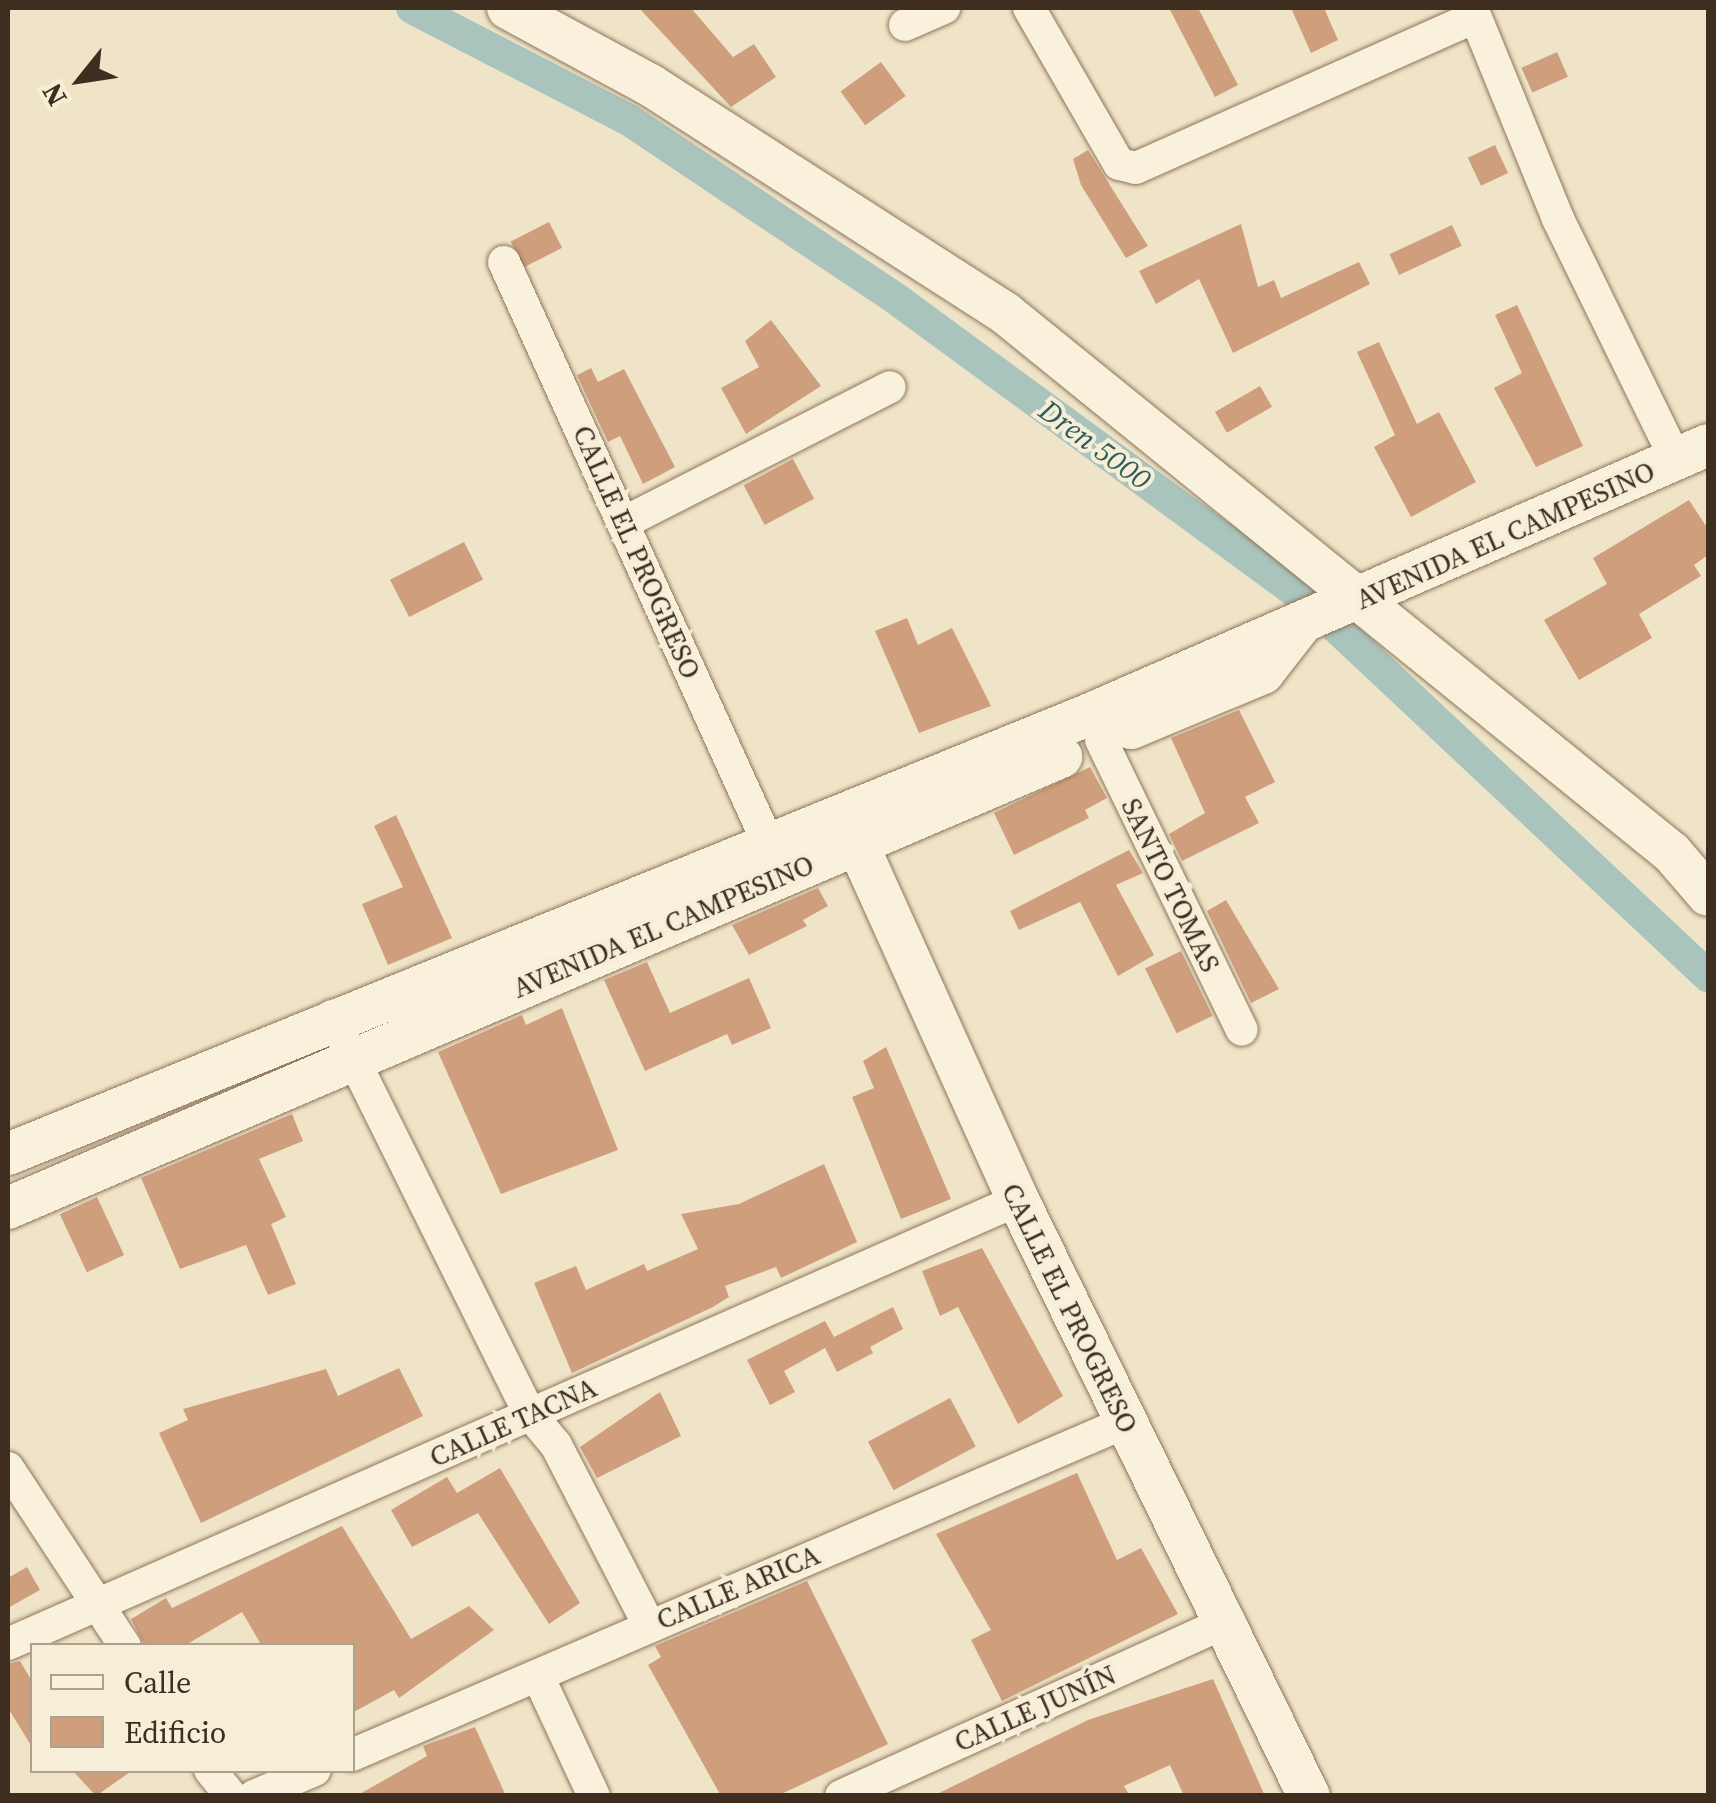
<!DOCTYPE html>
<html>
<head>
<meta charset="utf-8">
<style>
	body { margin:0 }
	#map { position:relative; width:1716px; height:1803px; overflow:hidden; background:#f0e4c8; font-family:"Source Serif 4",serif }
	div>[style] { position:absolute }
	.canal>* { height:32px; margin:-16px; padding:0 16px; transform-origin:16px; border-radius:16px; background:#a9c4bc }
	.building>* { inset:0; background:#cf9f7d; transform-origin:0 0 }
	.roads { filter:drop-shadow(0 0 2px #8d765c) drop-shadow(0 0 2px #8d765c) }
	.minor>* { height:32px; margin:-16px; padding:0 16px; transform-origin:16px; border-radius:16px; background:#faf1dc }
	.tertiary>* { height:42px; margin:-21px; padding:0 21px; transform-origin:21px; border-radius:21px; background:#faf1dc }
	span { translate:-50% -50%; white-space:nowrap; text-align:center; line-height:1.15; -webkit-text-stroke:8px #f7eed8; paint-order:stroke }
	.street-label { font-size:28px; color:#3d2e20 }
	.water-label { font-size:30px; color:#2f5d5a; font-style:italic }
	.frame { position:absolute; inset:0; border:10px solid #3d2e20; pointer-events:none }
	.legend { position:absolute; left:30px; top:1643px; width:325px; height:130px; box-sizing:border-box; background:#f7eed8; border:2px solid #ada18e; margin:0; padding:12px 18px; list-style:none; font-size:30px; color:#3d2e20 }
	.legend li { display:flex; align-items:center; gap:20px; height:50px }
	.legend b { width:50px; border:2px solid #ada18e }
	.north { position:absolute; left:30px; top:30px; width:100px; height:100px; -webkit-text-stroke:8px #f7eed8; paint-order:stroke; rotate:240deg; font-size:28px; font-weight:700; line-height:40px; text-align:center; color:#3d2e20 }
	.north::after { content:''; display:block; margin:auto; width:35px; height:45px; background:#3d2e20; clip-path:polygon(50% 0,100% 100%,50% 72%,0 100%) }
</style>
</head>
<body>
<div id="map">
	<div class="canal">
		<i style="left:412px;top:8px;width:244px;rotate:27.3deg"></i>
		<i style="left:629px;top:120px;width:325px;rotate:33.8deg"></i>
		<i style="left:899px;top:301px;width:506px;rotate:36.24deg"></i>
		<i style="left:1307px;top:600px;width:550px;rotate:43.16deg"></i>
	</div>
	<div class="building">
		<i style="clip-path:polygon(639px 8px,691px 8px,733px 57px,754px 44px,776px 77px,731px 107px)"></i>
		<i style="clip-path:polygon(1169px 8px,1198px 8px,1238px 85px,1215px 97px)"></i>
		<i style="clip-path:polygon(1291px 8px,1324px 8px,1338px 40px,1311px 53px)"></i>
		<i style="left:1557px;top:52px;width:27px;height:39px;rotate:66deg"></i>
		<i style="left:881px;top:62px;width:42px;height:50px;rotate:54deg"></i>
		<i style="left:1495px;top:145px;width:31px;height:30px;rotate:65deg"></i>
		<i style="clip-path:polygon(1088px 150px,1148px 246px,1126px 258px,1081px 185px,1073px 159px)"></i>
		<i style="left:549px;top:222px;width:29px;height:43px;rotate:63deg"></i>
		<i style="clip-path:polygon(1241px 224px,1258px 287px,1274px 280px,1281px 298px,1359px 262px,1370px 284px,1233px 353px,1199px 279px,1156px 304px,1139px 271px)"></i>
		<i style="left:1452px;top:225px;width:23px;height:69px;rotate:65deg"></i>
		<i style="clip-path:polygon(1517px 305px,1583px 446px,1536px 467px,1494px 388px,1522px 373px,1495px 315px)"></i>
		<i style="clip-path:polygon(771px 320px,821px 386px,746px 434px,721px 388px,759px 367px,745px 341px)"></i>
		<i style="clip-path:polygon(1379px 342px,1417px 424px,1439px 412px,1476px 482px,1411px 517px,1374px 447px,1395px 435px,1357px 352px)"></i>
		<i style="clip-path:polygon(591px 368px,598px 382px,624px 369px,675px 467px,643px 484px,620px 436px,608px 442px,577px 375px)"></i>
		<i style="left:1260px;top:386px;width:24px;height:52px;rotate:60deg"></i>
		<i style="left:793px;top:459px;width:45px;height:56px;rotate:62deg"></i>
		<i style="clip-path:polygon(1689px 500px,1708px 529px,1708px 555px,1694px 565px,1701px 576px,1639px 614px,1652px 638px,1579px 680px,1544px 620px,1607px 584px,1593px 558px)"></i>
		<i style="left:464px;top:542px;width:42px;height:83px;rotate:63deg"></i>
		<i style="clip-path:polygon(907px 618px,918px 645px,952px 628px,991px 706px,919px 733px,875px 631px)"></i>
		<i style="clip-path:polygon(1239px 710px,1275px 782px,1245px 797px,1259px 823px,1182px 861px,1169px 834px,1205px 813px,1171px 738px)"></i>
		<i style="clip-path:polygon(1090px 767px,1107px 798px,1085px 810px,1089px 818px,1014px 855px,994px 813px)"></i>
		<i style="clip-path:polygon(396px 815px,452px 938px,388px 965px,362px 904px,403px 887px,374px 826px)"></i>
		<i style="clip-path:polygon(1129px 850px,1143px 873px,1116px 885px,1154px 955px,1118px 976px,1080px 902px,1019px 930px,1010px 911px)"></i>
		<i style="clip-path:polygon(818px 888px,828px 906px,803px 920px,807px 926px,749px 955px,732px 925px)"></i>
		<i style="clip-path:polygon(1226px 900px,1279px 989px,1251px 1003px,1207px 911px)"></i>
		<i style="left:1181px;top:951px;width:72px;height:40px;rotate:64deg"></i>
		<i style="clip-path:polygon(647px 962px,670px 1013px,749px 978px,771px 1028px,732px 1045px,727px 1034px,645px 1071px,604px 980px)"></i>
		<i style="clip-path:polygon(562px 1008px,618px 1150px,501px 1194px,438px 1052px,522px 1015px,526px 1025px)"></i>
		<i style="clip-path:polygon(886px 1047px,951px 1199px,901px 1219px,852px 1097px,874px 1088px,863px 1061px)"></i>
		<i style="clip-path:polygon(292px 1114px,303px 1141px,259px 1159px,286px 1217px,271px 1224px,296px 1284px,268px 1295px,246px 1245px,180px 1269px,141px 1178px)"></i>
		<i style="clip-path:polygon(824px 1164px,857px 1242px,781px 1278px,776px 1267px,725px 1286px,729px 1297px,713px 1307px,572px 1373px,534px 1283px,576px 1266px,586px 1290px,644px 1264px,647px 1271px,698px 1249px,681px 1214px,739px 1204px)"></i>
		<i style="left:97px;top:1197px;width:64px;height:41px;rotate:65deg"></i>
		<i style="clip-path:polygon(982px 1248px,1063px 1396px,1018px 1424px,958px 1307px,940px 1316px,922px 1271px)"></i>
		<i style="clip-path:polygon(893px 1307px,903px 1329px,870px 1347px,873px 1353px,837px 1372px,825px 1348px,784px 1371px,795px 1392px,770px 1405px,747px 1360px,825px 1321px,834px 1337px)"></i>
		<i style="clip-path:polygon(399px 1368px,423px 1416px,201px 1523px,159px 1433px,188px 1420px,183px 1409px,326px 1369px,338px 1396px)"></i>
		<i style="clip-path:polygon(660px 1392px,681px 1436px,597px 1478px,580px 1447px)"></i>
		<i style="left:950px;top:1398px;width:55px;height:93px;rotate:62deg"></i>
		<i style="clip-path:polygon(500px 1468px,580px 1603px,549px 1624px,478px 1513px,412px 1547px,391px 1510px,447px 1477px,457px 1493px)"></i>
		<i style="clip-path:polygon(1077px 1473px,1117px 1560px,1141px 1548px,1178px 1614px,1002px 1701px,971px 1640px,991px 1630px,936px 1534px)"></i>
		<i style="clip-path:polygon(342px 1526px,411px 1639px,469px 1606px,494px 1630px,399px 1698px,394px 1690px,352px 1713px,352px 1646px,262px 1646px,242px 1612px,184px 1646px,145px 1646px,131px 1619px,166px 1598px,172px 1608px)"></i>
		<i style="clip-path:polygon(27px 1567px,40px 1590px,8px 1608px,8px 1578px)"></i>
		<i style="clip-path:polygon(807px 1581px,888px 1744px,777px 1796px,721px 1796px,648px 1665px,661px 1657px,655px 1646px)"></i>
		<i style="clip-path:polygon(20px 1661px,32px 1681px,32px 1747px,8px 1708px,8px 1664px)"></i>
		<i style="clip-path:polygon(1213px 1679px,1265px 1796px,1184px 1796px,1170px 1765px,1124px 1786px,1130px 1796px,933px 1796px,1088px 1720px)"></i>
		<i style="clip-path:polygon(475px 1727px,506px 1796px,356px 1796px,427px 1756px,423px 1746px)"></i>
		<i style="clip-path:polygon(72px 1770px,133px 1770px,96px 1796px)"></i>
	</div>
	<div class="roads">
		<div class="minor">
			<i style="left:1029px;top:8px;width:180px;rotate:60deg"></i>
			<i style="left:1119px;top:164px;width:17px;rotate:13deg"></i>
			<i style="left:1136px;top:168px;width:371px;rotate:-24deg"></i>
			<i style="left:1472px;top:8px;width:228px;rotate:67.8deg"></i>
			<i style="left:1558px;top:219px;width:268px;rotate:63.9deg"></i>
			<i style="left:905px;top:25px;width:43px;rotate:-23.6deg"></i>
			<i style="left:504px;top:262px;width:638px;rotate:65.56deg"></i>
			<i style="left:625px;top:522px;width:297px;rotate:-27deg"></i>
			<i style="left:1101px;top:740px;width:322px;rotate:64.1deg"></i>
			<i style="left:332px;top:1016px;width:445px;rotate:63.6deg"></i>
			<i style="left:530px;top:1414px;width:40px;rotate:50deg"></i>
			<i style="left:556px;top:1445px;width:203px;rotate:62.7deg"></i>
			<i style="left:8px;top:1468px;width:213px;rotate:56.7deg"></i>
			<i style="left:8px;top:1644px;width:1103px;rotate:-23.73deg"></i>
			<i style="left:538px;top:1676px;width:132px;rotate:65deg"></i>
			<i style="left:352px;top:1755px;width:840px;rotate:-23.27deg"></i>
			<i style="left:210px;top:1770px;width:33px;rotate:51deg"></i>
			<i style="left:254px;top:1796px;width:66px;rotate:-23.1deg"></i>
			<i style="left:841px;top:1796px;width:426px;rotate:-24.3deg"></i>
		</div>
		<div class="tertiary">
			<i style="left:508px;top:8px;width:162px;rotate:28.5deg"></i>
			<i style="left:650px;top:85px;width:422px;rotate:32.7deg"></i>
			<i style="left:1005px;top:313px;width:858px;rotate:38.99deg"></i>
			<i style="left:1672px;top:853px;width:55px;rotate:49.4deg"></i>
			<i style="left:1131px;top:728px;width:143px;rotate:-22.6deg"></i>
			<i style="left:1263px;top:673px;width:62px;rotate:-52.2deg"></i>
			<i style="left:846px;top:819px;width:418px;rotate:65.7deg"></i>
			<i style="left:1018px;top:1200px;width:663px;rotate:63.98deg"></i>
			<i style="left:8px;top:1154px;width:1166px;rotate:-22.12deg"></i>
			<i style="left:1088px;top:715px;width:676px;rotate:-23.53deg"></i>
			<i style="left:8px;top:1208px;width:1146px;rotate:-23.19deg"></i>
		</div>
	</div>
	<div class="street-label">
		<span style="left:1505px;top:535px;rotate:-24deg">AVENIDA EL CAMPESINO</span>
		<span style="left:637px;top:552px;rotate:66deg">CALLE EL PROGRESO</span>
		<span style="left:1171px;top:885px;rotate:64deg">SANTO TOMAS</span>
		<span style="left:663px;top:926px;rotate:-23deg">AVENIDA EL CAMPESINO</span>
		<span style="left:1070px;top:1308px;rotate:64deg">CALLE EL PROGRESO</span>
		<span style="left:513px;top:1422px;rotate:-24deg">CALLE TACNA</span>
		<span style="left:738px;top:1587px;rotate:-23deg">CALLE ARICA</span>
		<span style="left:1035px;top:1708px;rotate:-24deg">CALLE JUNÍN</span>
	</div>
	<div class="water-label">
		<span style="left:1095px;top:445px;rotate:36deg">Dren 5000</span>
	</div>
	<div class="frame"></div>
	<ul class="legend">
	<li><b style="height:12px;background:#faf1dc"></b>Calle</li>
	<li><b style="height:28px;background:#cf9f7d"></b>Edificio</li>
	</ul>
	<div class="north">N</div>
</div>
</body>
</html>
